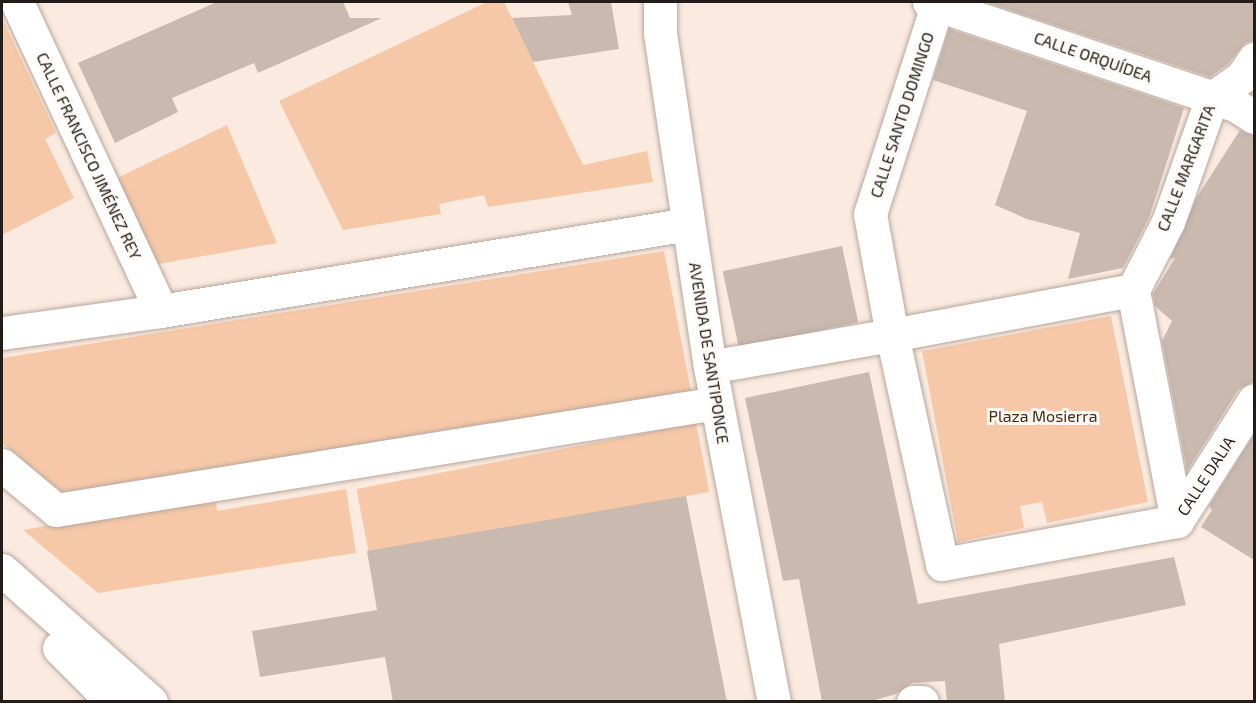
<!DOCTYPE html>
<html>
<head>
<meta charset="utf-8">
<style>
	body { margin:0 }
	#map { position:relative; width:1256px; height:703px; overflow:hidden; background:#fbeadf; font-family:"Exo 2",sans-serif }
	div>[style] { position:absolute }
	.green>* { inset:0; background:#f6c8a7; transform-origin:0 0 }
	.building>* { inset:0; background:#c9b9af; transform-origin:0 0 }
	.roads { filter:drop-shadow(0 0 2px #b7a79d) drop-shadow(0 0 2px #b7a79d) }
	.street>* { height:33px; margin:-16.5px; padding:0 16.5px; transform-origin:16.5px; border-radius:16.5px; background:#fff }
	.secondary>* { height:33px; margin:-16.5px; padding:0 16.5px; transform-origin:16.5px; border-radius:16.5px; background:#fff }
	span { translate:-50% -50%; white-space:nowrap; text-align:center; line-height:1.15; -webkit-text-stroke:6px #fefaf8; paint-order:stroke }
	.street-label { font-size:16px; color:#231d19 }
	.park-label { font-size:16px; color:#4a2a0f }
	.frame { position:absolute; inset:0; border:3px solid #231d19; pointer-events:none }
</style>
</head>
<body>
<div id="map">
	<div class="green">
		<i style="clip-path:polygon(487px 2px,504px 2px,583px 165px,647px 151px,653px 182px,488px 207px,484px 195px,439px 204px,441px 214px,343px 230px,279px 101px)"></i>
		<i style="clip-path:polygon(2px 18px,56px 133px,45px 139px,74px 198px,2px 235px)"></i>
		<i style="clip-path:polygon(227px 125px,277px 243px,153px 265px,113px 180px)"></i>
		<i style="clip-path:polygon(664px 251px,691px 391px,63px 493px,2px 443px,2px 358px)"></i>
		<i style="clip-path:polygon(1111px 316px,1148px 502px,1047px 523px,1042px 502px,1020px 506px,1024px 528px,958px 542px,922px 351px)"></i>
		<i style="left:696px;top:423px;width:70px;height:346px;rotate:79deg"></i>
		<i style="clip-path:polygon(346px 489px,356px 553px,98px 593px,23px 530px,215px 496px,217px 511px)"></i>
	</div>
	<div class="building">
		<i style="clip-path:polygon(217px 2px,343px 2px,350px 18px,382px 18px,258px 73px,254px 63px,172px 98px,178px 112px,115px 143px,78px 63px)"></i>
		<i style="clip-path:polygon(568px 2px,611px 2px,619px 49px,533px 62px,512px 18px,572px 15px)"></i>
		<i style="clip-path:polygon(986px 2px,1254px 2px,1254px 40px,1245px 43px,1228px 64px,1210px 77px)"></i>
		<i style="clip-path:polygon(949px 29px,1184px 108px,1149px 218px,1123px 268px,1068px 279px,1080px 233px,1027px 219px,995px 205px,1027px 111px,933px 80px)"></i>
		<i style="clip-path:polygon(1240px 130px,1254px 136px,1254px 381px,1238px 390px,1187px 471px,1162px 341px,1172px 321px,1155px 306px,1153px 294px,1175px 258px,1170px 259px,1197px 197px)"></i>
		<i style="left:842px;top:246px;width:78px;height:122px;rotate:78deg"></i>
		<i style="clip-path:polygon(869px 372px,918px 604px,1174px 557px,1186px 605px,999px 644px,1005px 702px,947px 702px,945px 681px,912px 683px,896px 694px,868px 702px,822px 702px,799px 579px,783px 581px,745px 398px)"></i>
		<i style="clip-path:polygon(1254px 434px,1254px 560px,1201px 527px,1212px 510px,1209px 506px)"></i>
		<i style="clip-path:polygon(686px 496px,727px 702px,393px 702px,385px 657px,260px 677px,252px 631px,377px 610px,367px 551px)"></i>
	</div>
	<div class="roads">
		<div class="street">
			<i style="left:17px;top:2px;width:341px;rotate:65deg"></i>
			<i style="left:929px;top:2px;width:323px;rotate:18.6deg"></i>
			<i style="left:1235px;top:105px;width:22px;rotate:32deg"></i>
			<i style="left:1133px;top:290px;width:76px;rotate:-62.8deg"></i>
			<i style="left:1168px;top:222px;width:132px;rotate:-70.5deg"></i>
			<i style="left:1212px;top:98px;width:37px;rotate:-35deg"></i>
			<i style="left:1242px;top:77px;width:22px;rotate:-56deg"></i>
			<i style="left:2px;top:333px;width:161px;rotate:-7.9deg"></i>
			<i style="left:161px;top:311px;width:534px;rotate:-9.37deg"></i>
			<i style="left:710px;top:367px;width:185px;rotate:-10deg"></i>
			<i style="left:892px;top:335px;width:245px;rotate:-10.6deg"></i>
			<i style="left:1133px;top:290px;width:235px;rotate:79.2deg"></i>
			<i style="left:1177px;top:521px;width:239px;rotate:169.6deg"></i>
			<i style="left:942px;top:564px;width:234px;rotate:-102.3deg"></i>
			<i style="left:892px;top:335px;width:123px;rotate:-100.3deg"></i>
			<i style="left:870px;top:214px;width:223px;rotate:-72.2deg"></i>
			<i style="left:2px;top:465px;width:70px;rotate:39.8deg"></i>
			<i style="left:56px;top:510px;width:669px;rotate:-9.21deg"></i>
			<i style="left:1177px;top:521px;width:143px;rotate:-57.5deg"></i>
			<i style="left:913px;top:702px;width:9px"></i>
		</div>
		<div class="secondary">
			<i style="left:660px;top:2px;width:31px;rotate:90deg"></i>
			<i style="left:660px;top:33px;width:338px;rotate:81.5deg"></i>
			<i style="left:710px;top:367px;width:341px;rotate:79.2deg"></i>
			<i style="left:2px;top:570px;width:199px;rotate:41.5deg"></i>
			<i style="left:59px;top:648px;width:76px;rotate:45deg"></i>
		</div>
	</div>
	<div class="street-label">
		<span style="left:1093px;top:57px;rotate:19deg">CALLE ORQUÍDEA</span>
		<span style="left:902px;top:115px;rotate:-72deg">CALLE SANTO DOMINGO</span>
		<span style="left:89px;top:156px;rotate:65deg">CALLE FRANCISCO JIMÉNEZ REY</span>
		<span style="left:1186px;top:168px;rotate:-69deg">CALLE MARGARITA</span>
		<span style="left:709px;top:353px;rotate:81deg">AVENIDA DE SANTIPONCE</span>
		<span style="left:1206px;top:476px;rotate:-57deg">CALLE DALIA</span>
	</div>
	<div class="park-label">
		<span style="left:1043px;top:416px">Plaza Mosierra</span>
	</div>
	<div class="frame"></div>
</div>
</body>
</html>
